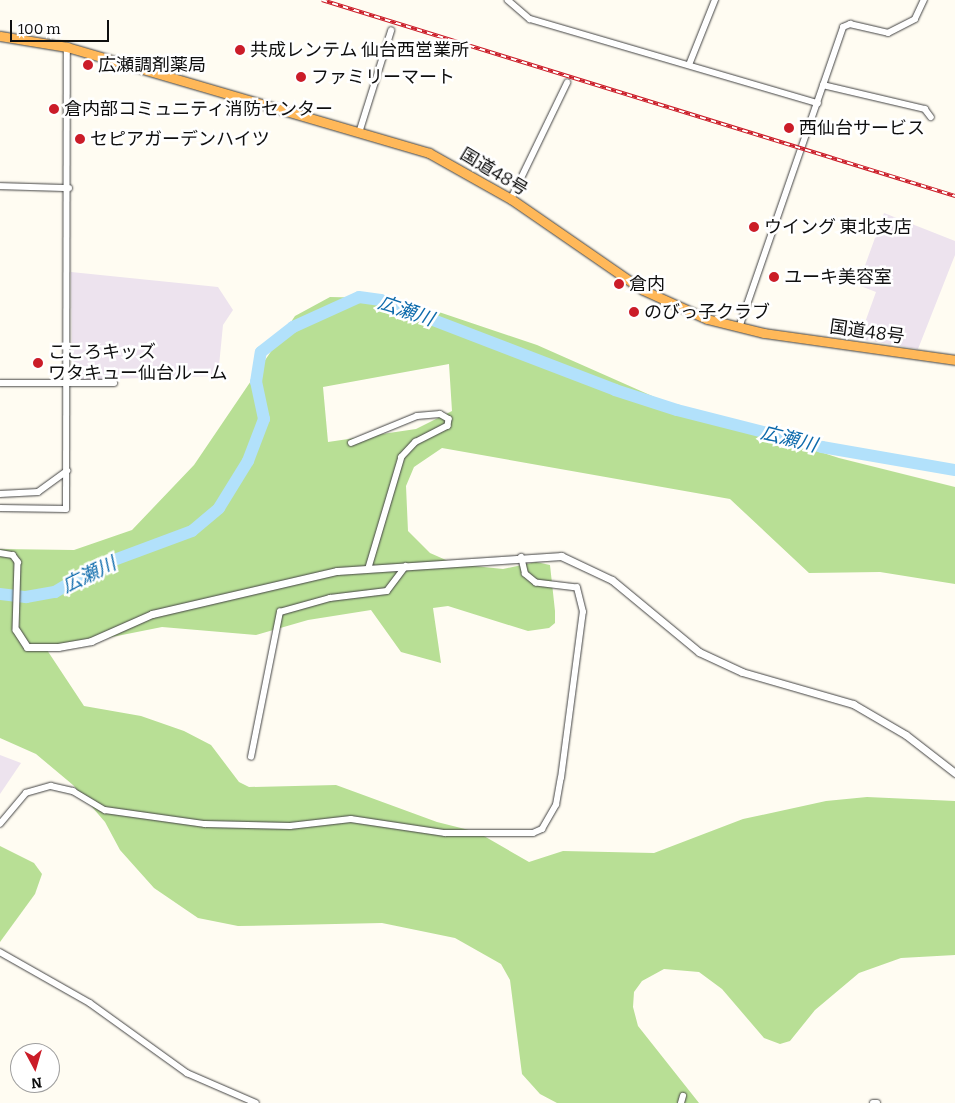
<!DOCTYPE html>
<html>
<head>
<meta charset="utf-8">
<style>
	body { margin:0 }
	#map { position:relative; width:955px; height:1103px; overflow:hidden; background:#fffcf2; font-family:Bitter,"Noto Sans JP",serif }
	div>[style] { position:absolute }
	.industrial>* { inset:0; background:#ede3ee }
	.forest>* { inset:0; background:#b8df95 }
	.river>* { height:12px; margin:-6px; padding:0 6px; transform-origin:6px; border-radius:6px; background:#b2e1fb }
	.roads { filter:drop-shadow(0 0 1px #424242) drop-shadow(0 0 1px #424242) }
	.minor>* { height:5.5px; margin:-2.75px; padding:0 2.75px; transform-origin:2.75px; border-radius:2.75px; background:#fff }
	.tertiary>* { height:7px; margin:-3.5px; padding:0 3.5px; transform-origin:3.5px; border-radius:3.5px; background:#fff }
	.trunk>* { height:9px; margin:-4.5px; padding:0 4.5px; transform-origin:4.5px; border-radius:4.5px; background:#ffb859 }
	.rail>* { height:4px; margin-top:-2px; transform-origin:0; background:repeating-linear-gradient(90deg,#fff 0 5.5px,#cb1c28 0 11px); box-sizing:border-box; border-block:1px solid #cb1c28 }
	.dots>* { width:14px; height:14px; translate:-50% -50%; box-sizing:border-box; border:2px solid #fff; border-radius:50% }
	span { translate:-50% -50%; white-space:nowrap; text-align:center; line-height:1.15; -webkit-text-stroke:5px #fff; paint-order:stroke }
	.poi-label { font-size:18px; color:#0f0f0f }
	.left { translate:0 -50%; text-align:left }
	.street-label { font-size:18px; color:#0f0f0f }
	.water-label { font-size:19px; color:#0e6bac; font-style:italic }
	.north { position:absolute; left:10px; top:1043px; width:50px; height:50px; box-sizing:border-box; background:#fff; border:1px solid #9f9f9f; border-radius:50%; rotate:174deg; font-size:14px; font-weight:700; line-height:20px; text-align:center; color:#0f0f0f }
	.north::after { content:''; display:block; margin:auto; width:18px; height:22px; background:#cb1c28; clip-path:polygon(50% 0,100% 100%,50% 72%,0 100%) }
	.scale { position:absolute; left:10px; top:20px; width:99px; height:22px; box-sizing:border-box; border:2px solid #0f0f0f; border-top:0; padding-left:6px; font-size:15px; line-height:18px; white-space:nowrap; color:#0f0f0f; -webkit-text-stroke:4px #fff; paint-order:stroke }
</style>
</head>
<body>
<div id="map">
	<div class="industrial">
		<i style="clip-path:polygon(884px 213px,955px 241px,955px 255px,918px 349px,859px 339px,876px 292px,858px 285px)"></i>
		<i style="clip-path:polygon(71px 272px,218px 287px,233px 310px,223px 325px,218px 376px,72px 380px)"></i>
		<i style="clip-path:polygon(0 755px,21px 763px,0 794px)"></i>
	</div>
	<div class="forest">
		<i style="clip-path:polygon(evenodd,330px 297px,375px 298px,427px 308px,537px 345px,668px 403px,839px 458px,955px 487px,955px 584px,880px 572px,809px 573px,730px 499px,442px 448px,414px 467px,406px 486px,408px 531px,430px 553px,455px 564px,503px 569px,536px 562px,550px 565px,555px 611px,555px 623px,549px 628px,528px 631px,448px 606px,433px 608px,441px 663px,401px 652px,371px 610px,308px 620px,256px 635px,162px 627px,47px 650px,84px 706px,141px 716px,184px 731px,211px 745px,239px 782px,249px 787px,336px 785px,437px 822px,477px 832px,529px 862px,563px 851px,654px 853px,743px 819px,826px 801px,867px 797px,955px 801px,955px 955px,901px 958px,859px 973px,815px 1010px,790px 1041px,780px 1044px,764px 1038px,722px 989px,699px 972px,664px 969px,642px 981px,634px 992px,633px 1007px,638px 1026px,699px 1103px,557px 1103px,540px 1094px,522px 1074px,510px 980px,501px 964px,455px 938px,382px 923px,238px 926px,198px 918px,154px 888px,120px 850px,105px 822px,73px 785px,36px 754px,0 738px,0 549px,74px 550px,132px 530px,194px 465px,295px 316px,330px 297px,449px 364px,452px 411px,416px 429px,328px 442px,323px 387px,449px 364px)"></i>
		<i style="clip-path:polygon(0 846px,34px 863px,42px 874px,35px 894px,0 942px)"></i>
	</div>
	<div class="river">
		<i style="left:0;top:594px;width:26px;rotate:7deg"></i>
		<i style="left:26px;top:597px;width:29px;rotate:-10deg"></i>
		<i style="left:55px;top:592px;width:50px;rotate:-31.2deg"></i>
		<i style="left:98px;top:566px;width:100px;rotate:-20.4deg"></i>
		<i style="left:192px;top:531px;width:35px;rotate:-40deg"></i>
		<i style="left:219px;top:508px;width:55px;rotate:-58.3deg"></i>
		<i style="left:248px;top:461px;width:45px;rotate:-69.1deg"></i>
		<i style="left:264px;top:419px;width:38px;rotate:-102deg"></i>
		<i style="left:256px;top:382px;width:30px;rotate:-81deg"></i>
		<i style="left:261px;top:352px;width:41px;rotate:-38deg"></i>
		<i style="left:293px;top:327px;width:72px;rotate:-24.4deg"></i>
		<i style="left:359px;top:297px;width:22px;rotate:8deg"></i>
		<i style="left:381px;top:300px;width:251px;rotate:21deg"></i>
		<i style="left:615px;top:390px;width:65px;rotate:17.9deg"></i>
		<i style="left:677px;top:410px;width:150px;rotate:14.3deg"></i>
		<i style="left:822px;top:447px;width:135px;rotate:9.8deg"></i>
	</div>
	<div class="roads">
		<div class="minor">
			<i style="left:508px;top:0;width:29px;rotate:41deg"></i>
			<i style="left:530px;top:19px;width:300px;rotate:16.3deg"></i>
			<i style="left:689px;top:65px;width:70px;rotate:-68.2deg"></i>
			<i style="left:823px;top:85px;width:105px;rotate:13.2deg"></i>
			<i style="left:925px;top:109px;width:10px;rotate:53deg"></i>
			<i style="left:360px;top:130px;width:104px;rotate:-72.6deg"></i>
			<i style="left:0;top:186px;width:69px;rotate:1.7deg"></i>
			<i style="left:511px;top:199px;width:129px;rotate:-64.2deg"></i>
			<i style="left:739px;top:328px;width:318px;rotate:-70.9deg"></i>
			<i style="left:843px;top:27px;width:8px;rotate:-23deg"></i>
			<i style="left:850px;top:24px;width:39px;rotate:13deg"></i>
			<i style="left:888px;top:33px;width:30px;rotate:-27deg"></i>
			<i style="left:915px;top:19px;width:21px;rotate:-65deg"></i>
			<i style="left:0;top:383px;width:114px"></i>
			<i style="left:351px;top:443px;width:71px;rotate:-22.2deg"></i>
			<i style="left:417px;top:416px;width:23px;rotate:-5deg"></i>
			<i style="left:440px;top:414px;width:10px;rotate:29deg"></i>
			<i style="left:449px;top:419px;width:7px;rotate:98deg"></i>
			<i style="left:448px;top:426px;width:36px;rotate:153deg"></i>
			<i style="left:416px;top:442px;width:21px;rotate:133deg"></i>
			<i style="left:402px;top:457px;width:116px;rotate:106.6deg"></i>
			<i style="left:0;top:494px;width:38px;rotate:-3deg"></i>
			<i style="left:38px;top:492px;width:36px;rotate:-36deg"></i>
			<i style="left:0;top:508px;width:66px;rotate:0.9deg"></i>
			<i style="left:66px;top:509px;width:462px;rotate:-89.9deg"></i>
			<i style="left:0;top:553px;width:13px;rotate:9deg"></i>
			<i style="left:13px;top:555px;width:9px;rotate:54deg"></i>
			<i style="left:18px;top:562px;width:68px;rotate:91.7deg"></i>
			<i style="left:251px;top:757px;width:148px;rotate:-78.7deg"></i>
			<i style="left:280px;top:612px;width:52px;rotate:-15.6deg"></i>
			<i style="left:330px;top:598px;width:57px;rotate:-7deg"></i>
			<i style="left:387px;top:591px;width:31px;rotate:-53deg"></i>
			<i style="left:0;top:824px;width:40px;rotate:-50deg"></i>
			<i style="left:26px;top:793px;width:26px;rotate:-16deg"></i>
			<i style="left:51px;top:786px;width:23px;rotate:13deg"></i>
			<i style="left:73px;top:791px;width:37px;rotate:31deg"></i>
			<i style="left:105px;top:810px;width:101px;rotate:8deg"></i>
			<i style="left:205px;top:824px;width:85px;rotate:1.3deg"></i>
			<i style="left:290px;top:826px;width:61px;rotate:-6.5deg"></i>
			<i style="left:351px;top:819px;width:95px;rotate:8.5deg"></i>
			<i style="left:445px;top:833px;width:88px"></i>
			<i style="left:533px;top:833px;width:10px;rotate:-24deg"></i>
			<i style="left:542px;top:829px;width:28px;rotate:-60deg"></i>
			<i style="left:556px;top:805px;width:27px;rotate:-80deg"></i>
			<i style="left:561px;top:778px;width:167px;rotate:-82.5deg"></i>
			<i style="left:583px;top:612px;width:25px;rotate:-104deg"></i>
			<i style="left:577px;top:588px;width:41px;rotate:-173deg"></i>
			<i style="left:536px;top:583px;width:14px;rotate:-141deg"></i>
			<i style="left:525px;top:574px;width:17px;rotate:-103deg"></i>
			<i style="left:0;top:952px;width:103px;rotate:29.5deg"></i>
			<i style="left:90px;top:1003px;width:120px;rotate:35.8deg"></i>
			<i style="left:187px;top:1073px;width:75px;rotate:23.5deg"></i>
			<i style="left:681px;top:1103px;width:7px;rotate:-74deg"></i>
			<i style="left:873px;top:1103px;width:4px"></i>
		</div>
		<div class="tertiary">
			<i style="left:16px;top:630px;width:20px;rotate:57deg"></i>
			<i style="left:27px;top:647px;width:31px"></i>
			<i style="left:58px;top:647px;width:34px;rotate:-10deg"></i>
			<i style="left:91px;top:641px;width:67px;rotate:-23.9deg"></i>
			<i style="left:152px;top:614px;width:190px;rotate:-13.1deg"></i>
			<i style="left:337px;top:571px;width:225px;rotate:-3.8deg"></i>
			<i style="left:561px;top:556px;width:56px;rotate:25.2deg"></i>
			<i style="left:612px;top:580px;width:113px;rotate:39.6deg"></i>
			<i style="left:699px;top:652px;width:47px;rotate:24.9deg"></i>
			<i style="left:742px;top:672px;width:116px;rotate:16.1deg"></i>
			<i style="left:853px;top:704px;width:61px;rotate:30.3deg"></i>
			<i style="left:906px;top:735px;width:62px;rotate:37.8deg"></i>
		</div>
		<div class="trunk">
			<i style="left:0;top:36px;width:68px;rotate:9.3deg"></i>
			<i style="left:67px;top:47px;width:377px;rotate:16.3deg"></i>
			<i style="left:429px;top:153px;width:94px;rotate:29.3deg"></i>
			<i style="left:511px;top:199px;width:160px;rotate:34.6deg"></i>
			<i style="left:643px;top:290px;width:70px;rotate:24.4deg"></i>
			<i style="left:707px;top:319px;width:59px;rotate:13.8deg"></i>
			<i style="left:764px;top:333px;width:193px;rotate:8deg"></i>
		</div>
	</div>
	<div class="rail">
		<i style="left:322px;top:0;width:663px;rotate:17.2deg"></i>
	</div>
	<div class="dots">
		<i style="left:240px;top:50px;background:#cb1c28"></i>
		<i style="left:88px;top:65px;background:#cb1c28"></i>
		<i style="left:301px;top:77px;background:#cb1c28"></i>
		<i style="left:54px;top:109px;background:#cb1c28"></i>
		<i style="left:789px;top:128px;background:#cb1c28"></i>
		<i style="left:80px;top:139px;background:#cb1c28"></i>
		<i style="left:754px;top:227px;background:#cb1c28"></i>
		<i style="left:774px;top:277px;background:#cb1c28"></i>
		<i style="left:619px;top:284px;background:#cb1c28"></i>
		<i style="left:634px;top:312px;background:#cb1c28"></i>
		<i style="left:38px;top:363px;background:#cb1c28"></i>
	</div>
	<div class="poi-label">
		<span class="left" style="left:250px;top:50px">共成レンテム 仙台西営業所</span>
		<span class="left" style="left:98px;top:65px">広瀬調剤薬局</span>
		<span class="left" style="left:311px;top:77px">ファミリーマート</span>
		<span class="left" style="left:64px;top:109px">倉内部コミュニティ消防センター</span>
		<span class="left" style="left:799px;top:128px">西仙台サービス</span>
		<span class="left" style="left:90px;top:139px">セピアガーデンハイツ</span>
		<span class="left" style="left:764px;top:227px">ウイング 東北支店</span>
		<span class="left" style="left:784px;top:277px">ユーキ美容室</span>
		<span class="left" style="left:629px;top:284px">倉内</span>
		<span class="left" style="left:644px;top:312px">のびっ子クラブ</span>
		<span class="left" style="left:48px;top:363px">こころキッズ<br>ワタキュー仙台ルーム</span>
	</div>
	<div class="street-label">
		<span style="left:494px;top:172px;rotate:31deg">国道48号</span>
		<span style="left:867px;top:332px;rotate:8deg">国道48号</span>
	</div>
	<div class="water-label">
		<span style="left:406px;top:311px;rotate:19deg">広瀬川</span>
		<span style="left:789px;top:439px;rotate:14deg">広瀬川</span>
		<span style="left:89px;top:575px;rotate:-26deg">広瀬川</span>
	</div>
	<div class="north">N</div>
	<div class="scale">100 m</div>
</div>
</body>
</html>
